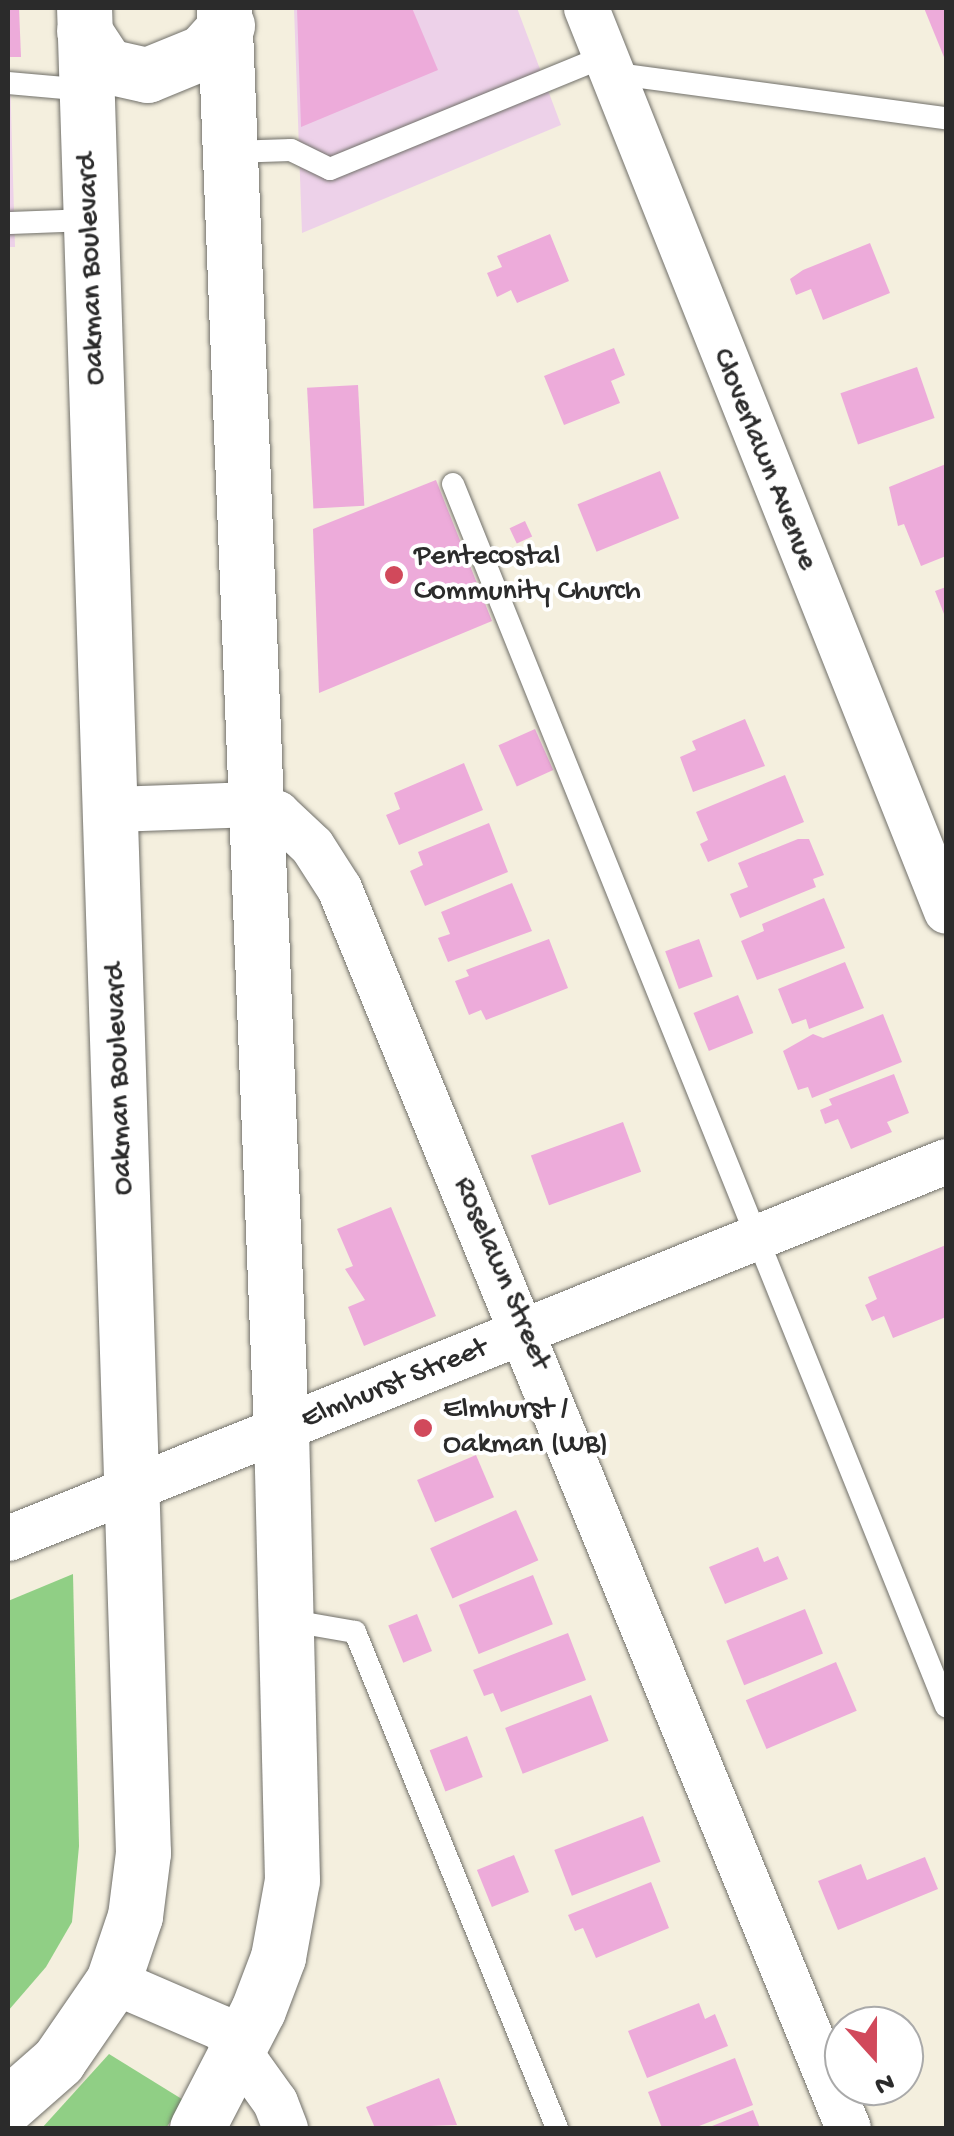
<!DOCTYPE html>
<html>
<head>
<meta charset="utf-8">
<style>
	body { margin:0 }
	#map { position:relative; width:954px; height:2136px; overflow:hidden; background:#f4efde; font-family:"Gochi Hand",sans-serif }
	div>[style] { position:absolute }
	.built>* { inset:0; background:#edd1e9 }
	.green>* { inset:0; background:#90cf85 }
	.building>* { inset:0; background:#edabda; transform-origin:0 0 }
	.roads { filter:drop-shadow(0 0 2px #71706a) drop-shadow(0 0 2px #71706a) }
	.service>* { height:22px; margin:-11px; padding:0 11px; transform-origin:11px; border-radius:11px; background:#fff }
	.minor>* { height:45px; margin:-22.5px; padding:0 22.5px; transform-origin:22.5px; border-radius:22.5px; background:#fff }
	.tertiary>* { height:55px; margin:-27.5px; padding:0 27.5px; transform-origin:27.5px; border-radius:27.5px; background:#fff }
	.dots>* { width:28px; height:28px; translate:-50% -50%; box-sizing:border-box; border:5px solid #fff; border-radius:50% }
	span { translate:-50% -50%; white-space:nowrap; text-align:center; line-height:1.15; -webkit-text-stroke:8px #fff; paint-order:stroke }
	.street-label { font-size:30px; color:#2b2b2b }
	.poi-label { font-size:30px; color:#2b2b2b }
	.left { translate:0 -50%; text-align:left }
	.frame { position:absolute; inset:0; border:10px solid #2b2b2b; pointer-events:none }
	.north { position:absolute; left:824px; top:2006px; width:100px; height:100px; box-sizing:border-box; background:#fff; border:2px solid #aaa; border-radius:50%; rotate:159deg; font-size:28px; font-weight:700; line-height:40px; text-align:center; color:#2b2b2b }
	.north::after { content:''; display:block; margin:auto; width:35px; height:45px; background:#d1495b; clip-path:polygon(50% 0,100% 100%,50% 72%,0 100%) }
</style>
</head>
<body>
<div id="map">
	<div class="built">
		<i style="clip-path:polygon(8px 8px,15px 247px,8px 247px)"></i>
		<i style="clip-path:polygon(294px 8px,517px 8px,561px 125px,302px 233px)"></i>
	</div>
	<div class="green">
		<i style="clip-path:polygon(73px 1574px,79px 1846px,72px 1922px,46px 1967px,8px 2011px,8px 1601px)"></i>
		<i style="clip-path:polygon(109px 2054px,185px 2101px,166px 2128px,42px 2128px)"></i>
	</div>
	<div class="building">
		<i style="clip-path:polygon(8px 8px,19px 8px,21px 57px,8px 57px)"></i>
		<i style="clip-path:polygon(297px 8px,412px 8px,438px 70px,301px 127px)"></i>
		<i style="clip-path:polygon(924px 8px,946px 8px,946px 62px)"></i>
		<i style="clip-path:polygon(550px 234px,569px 281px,517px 303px,511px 290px,497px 297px,487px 273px,502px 267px,497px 256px)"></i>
		<i style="clip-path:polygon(870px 243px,890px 293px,823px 320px,811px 289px,796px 295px,790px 279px,803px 270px)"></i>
		<i style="clip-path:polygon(614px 348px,625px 375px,611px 381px,620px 403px,564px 425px,544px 376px)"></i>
		<i style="left:917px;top:367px;width:54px;height:81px;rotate:71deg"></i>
		<i style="left:358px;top:385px;width:121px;height:51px;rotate:87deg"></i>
		<i style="clip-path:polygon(946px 464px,946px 556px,921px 566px,904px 524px,898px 526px,889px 487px)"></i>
		<i style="left:660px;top:471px;width:51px;height:89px;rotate:68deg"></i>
		<i style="clip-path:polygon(436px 480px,492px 621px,319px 693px,313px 529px)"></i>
		<i style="left:525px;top:521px;width:17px;height:17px;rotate:65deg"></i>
		<i style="clip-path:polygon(946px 587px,946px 619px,935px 591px)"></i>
		<i style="clip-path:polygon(745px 719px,765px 766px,693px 792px,680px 757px,696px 750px,692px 741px)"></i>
		<i style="left:535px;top:729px;width:45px;height:40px;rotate:66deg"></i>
		<i style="clip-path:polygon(464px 763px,483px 810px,399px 845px,386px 815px,400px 809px,394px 793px)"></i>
		<i style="clip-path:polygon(785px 775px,804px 822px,708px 862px,700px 844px,708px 840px,696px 812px)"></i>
		<i style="clip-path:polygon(489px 823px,508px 872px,425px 906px,410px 871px,423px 865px,418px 852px)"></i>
		<i style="clip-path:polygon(798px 839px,809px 839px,824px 875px,813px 879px,816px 887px,740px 918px,730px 894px,748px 887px,738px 863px)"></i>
		<i style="clip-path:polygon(512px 883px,532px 931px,448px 962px,438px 938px,450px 934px,441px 912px)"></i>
		<i style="clip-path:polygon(824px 898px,845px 948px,757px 980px,741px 941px,764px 931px,762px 924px)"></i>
		<i style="clip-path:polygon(549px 939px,568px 988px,486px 1020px,481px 1010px,469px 1015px,455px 981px,469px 976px,466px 970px)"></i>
		<i style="left:699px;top:939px;width:40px;height:36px;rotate:70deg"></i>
		<i style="clip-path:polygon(845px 962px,864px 1008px,809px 1029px,806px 1019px,792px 1024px,778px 989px)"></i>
		<i style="left:738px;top:995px;width:41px;height:48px;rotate:68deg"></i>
		<i style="clip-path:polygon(883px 1014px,902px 1062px,812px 1098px,808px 1087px,798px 1090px,783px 1051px,813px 1034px,823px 1038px)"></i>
		<i style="clip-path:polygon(894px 1074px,909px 1113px,887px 1122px,892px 1132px,851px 1149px,838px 1119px,825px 1124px,820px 1110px,832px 1105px,829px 1099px)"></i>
		<i style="left:623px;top:1122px;width:53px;height:98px;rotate:70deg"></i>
		<i style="clip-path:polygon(391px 1207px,436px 1316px,364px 1346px,348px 1307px,365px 1300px,345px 1269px,353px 1266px,337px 1229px)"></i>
		<i style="clip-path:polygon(946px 1245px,946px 1317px,893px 1338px,884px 1316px,872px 1321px,865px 1305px,877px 1299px,868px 1277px)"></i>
		<i style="left:476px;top:1455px;width:46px;height:64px;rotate:67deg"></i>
		<i style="left:516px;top:1510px;width:55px;height:94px;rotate:66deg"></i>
		<i style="clip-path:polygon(758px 1547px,764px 1562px,778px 1556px,788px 1579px,725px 1604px,709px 1567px)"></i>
		<i style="left:533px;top:1575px;width:53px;height:80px;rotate:68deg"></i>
		<i style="left:805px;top:1609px;width:48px;height:85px;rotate:68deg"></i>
		<i style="left:417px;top:1614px;width:40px;height:31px;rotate:68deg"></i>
		<i style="clip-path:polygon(568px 1633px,586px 1680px,501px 1712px,493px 1693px,484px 1696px,473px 1670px)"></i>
		<i style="left:836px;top:1662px;width:53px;height:98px;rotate:67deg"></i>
		<i style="left:591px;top:1695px;width:49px;height:92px;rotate:69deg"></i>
		<i style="left:467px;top:1736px;width:44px;height:40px;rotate:69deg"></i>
		<i style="left:643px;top:1816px;width:49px;height:95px;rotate:69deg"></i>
		<i style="left:514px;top:1855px;width:40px;height:40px;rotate:68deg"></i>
		<i style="clip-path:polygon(925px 1857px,938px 1889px,838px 1930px,818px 1881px,861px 1864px,867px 1880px)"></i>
		<i style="clip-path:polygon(651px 1882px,669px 1928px,596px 1958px,583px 1928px,575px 1931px,568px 1915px)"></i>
		<i style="clip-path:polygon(699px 2003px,705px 2019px,715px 2014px,728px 2046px,647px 2078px,628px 2031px)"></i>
		<i style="clip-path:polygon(735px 2058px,753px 2105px,694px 2128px,662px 2128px,648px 2092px)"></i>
		<i style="clip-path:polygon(439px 2078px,457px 2125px,375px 2128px,366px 2107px)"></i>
		<i style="clip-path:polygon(753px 2110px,760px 2128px,707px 2128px)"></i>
	</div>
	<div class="roads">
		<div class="service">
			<i style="left:611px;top:73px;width:338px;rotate:7.7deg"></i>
			<i style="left:8px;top:83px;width:79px;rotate:5.1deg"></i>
			<i style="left:231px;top:152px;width:60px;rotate:-1.9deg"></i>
			<i style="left:291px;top:150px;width:43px;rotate:26deg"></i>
			<i style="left:330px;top:169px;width:297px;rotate:-22.3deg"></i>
			<i style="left:8px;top:223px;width:83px;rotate:-2.1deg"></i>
			<i style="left:453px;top:484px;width:1318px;rotate:68.03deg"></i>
			<i style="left:286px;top:1620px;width:70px;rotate:9.9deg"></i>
			<i style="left:355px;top:1632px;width:536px;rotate:67.84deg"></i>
		</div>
		<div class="minor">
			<i style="left:586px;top:8px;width:972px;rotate:68.26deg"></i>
			<i style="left:113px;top:809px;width:141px;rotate:-2deg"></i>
			<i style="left:254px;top:804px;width:25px;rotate:21deg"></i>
			<i style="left:277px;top:813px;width:48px;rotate:43.3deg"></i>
			<i style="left:312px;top:846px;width:50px;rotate:57.3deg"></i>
			<i style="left:339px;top:888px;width:1340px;rotate:67.68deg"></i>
			<i style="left:8px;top:1538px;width:1011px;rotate:-21.9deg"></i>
			<i style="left:113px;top:1981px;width:119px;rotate:23.3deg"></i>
			<i style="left:222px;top:2028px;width:91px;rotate:54.4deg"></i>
			<i style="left:275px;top:2102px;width:28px;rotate:69deg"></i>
		</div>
		<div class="tertiary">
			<i style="left:84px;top:31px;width:42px;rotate:56.7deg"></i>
			<i style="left:107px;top:66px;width:41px;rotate:12.7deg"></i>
			<i style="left:147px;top:75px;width:61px;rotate:-22.3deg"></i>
			<i style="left:203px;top:52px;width:36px;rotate:-48deg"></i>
			<i style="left:8px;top:2105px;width:67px;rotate:-41.3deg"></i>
			<i style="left:58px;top:2061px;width:97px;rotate:-55.5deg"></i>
			<i style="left:113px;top:1981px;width:69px;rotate:-71.3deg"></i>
			<i style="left:135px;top:1916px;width:64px;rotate:-82.8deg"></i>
			<i style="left:143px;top:1853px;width:1846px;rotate:-91.83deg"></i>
			<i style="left:197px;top:2128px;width:133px;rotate:-62.7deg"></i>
			<i style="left:258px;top:2010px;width:57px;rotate:-69.3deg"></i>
			<i style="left:278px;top:1957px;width:78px;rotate:-79.7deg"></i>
			<i style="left:292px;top:1880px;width:449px;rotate:-91.4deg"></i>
			<i style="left:281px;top:1431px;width:1424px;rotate:-92.29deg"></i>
		</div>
	</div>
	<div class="dots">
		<i style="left:394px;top:575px;background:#d1495b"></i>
		<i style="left:423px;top:1428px;background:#d1495b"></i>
	</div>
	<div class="street-label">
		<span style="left:93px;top:269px;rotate:-92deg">Oakman Boulevard</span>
		<span style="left:763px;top:460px;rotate:68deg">Cloverlawn Avenue</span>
		<span style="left:121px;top:1079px;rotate:-92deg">Oakman Boulevard</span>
		<span style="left:500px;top:1274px;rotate:67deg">Roselawn Street</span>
		<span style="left:395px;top:1385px;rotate:-22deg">Elmhurst Street</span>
	</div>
	<div class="poi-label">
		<span class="left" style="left:414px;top:575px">Pentecostal<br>Community Church</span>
		<span class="left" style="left:443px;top:1428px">Elmhurst /<br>Oakman (WB)</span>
	</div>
	<div class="frame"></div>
	<div class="north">N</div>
</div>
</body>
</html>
